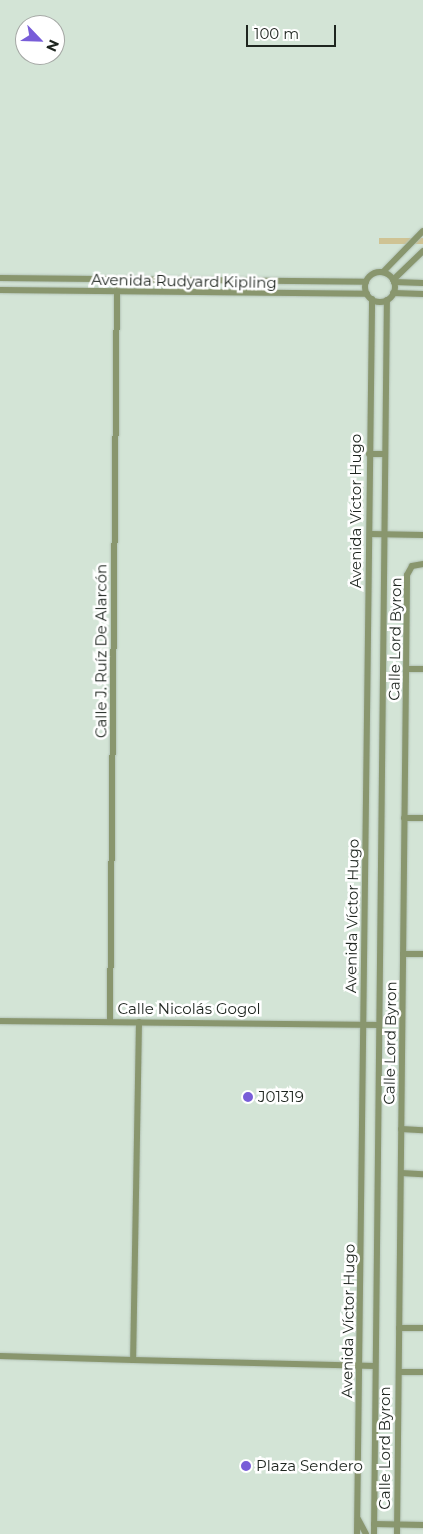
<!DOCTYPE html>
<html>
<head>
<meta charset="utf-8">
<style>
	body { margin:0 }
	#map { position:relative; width:423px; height:1534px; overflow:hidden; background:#d3e4d6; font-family:Montserrat,sans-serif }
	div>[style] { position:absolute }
	.green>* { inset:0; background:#cfc394; transform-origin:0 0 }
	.roads { filter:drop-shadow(0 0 1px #b2c2b5) drop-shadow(0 0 1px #b2c2b5) }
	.minor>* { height:6px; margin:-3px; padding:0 3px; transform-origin:3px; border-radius:3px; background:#89966e }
	.minor>.ring { margin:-3px; padding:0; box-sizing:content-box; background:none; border:6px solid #89966e; border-radius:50% }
	.dots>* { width:14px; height:14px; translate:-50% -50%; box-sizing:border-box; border:2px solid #fff; border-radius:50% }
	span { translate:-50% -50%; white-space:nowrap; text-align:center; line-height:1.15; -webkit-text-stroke:5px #fff; paint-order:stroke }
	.street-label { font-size:15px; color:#1e251f }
	.poi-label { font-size:15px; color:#1e251f }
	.left { translate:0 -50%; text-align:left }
	.north { position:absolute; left:15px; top:15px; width:50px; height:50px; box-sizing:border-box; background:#fff; border:1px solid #a5a8a5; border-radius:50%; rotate:114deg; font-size:14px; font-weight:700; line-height:20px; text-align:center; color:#1e251f }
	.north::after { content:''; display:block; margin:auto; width:18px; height:22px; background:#785dd8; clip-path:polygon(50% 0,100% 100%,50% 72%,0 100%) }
	.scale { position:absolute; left:246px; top:25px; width:90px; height:22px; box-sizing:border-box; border:2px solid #1e251f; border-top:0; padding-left:6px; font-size:15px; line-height:18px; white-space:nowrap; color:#1e251f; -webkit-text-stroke:4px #fff; paint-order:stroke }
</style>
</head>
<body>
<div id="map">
	<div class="green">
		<i style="left:423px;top:238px;width:6px;height:44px;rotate:90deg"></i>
	</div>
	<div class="roads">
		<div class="minor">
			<i style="left:383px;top:272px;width:57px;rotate:-45.7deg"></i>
			<i class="ring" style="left:365px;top:272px;width:24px;height:24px"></i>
			<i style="left:0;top:278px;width:366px;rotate:0.6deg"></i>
			<i style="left:393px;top:280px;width:42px;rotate:-44deg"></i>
			<i style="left:394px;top:282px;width:29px;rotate:2deg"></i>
			<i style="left:0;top:290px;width:367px;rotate:0.6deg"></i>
			<i style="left:393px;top:293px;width:30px;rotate:2deg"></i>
			<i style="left:369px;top:454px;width:15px"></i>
			<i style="left:370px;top:534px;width:53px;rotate:1.1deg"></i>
			<i style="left:407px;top:669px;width:16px"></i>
			<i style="left:404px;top:818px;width:19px"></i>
			<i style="left:403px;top:954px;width:20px"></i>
			<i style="left:0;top:1021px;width:378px;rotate:0.6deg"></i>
			<i style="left:110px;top:1022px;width:741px;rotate:-89.46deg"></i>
			<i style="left:139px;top:1022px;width:338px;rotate:91deg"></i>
			<i style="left:133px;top:1360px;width:242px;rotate:1.4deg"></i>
			<i style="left:401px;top:1129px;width:22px;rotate:3deg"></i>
			<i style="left:401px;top:1173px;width:22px;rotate:3deg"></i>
			<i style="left:399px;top:1328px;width:24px"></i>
			<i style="left:0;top:1356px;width:133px;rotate:1.7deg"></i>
			<i style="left:399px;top:1372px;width:24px"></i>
			<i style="left:358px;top:1519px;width:17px;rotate:62deg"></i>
			<i style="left:374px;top:1524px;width:49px;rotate:1.2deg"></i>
			<i style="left:357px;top:1534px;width:1235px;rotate:-89.3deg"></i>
			<i style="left:374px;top:1534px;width:1234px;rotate:-89.4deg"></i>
			<i style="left:397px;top:1534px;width:959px;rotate:-89.4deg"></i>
			<i style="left:407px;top:575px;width:10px;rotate:-61deg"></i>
			<i style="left:412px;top:566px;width:11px;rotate:-10deg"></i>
		</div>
	</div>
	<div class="dots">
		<i style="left:248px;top:1097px;background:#785dd8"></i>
		<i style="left:246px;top:1466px;background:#785dd8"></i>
	</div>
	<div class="street-label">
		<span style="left:184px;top:281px;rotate:1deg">Avenida Rudyard Kipling</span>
		<span style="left:356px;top:511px;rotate:-90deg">Avenida Víctor Hugo</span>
		<span style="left:395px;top:639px;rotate:-89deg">Calle Lord Byron</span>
		<span style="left:101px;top:651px;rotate:-90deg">Calle J. Ruíz De Alarcón</span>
		<span style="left:352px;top:916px;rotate:-89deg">Avenida Víctor Hugo</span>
		<span style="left:189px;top:1009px">Calle Nicolás Gogol</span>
		<span style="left:390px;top:1043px;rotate:-89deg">Calle Lord Byron</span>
		<span style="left:348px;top:1321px;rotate:-89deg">Avenida Víctor Hugo</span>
		<span style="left:385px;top:1448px;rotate:-90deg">Calle Lord Byron</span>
	</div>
	<div class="poi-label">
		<span class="left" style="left:258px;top:1097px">J01319</span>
		<span class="left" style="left:256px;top:1466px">Plaza Sendero</span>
	</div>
	<div class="north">N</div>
	<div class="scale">100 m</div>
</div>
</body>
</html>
